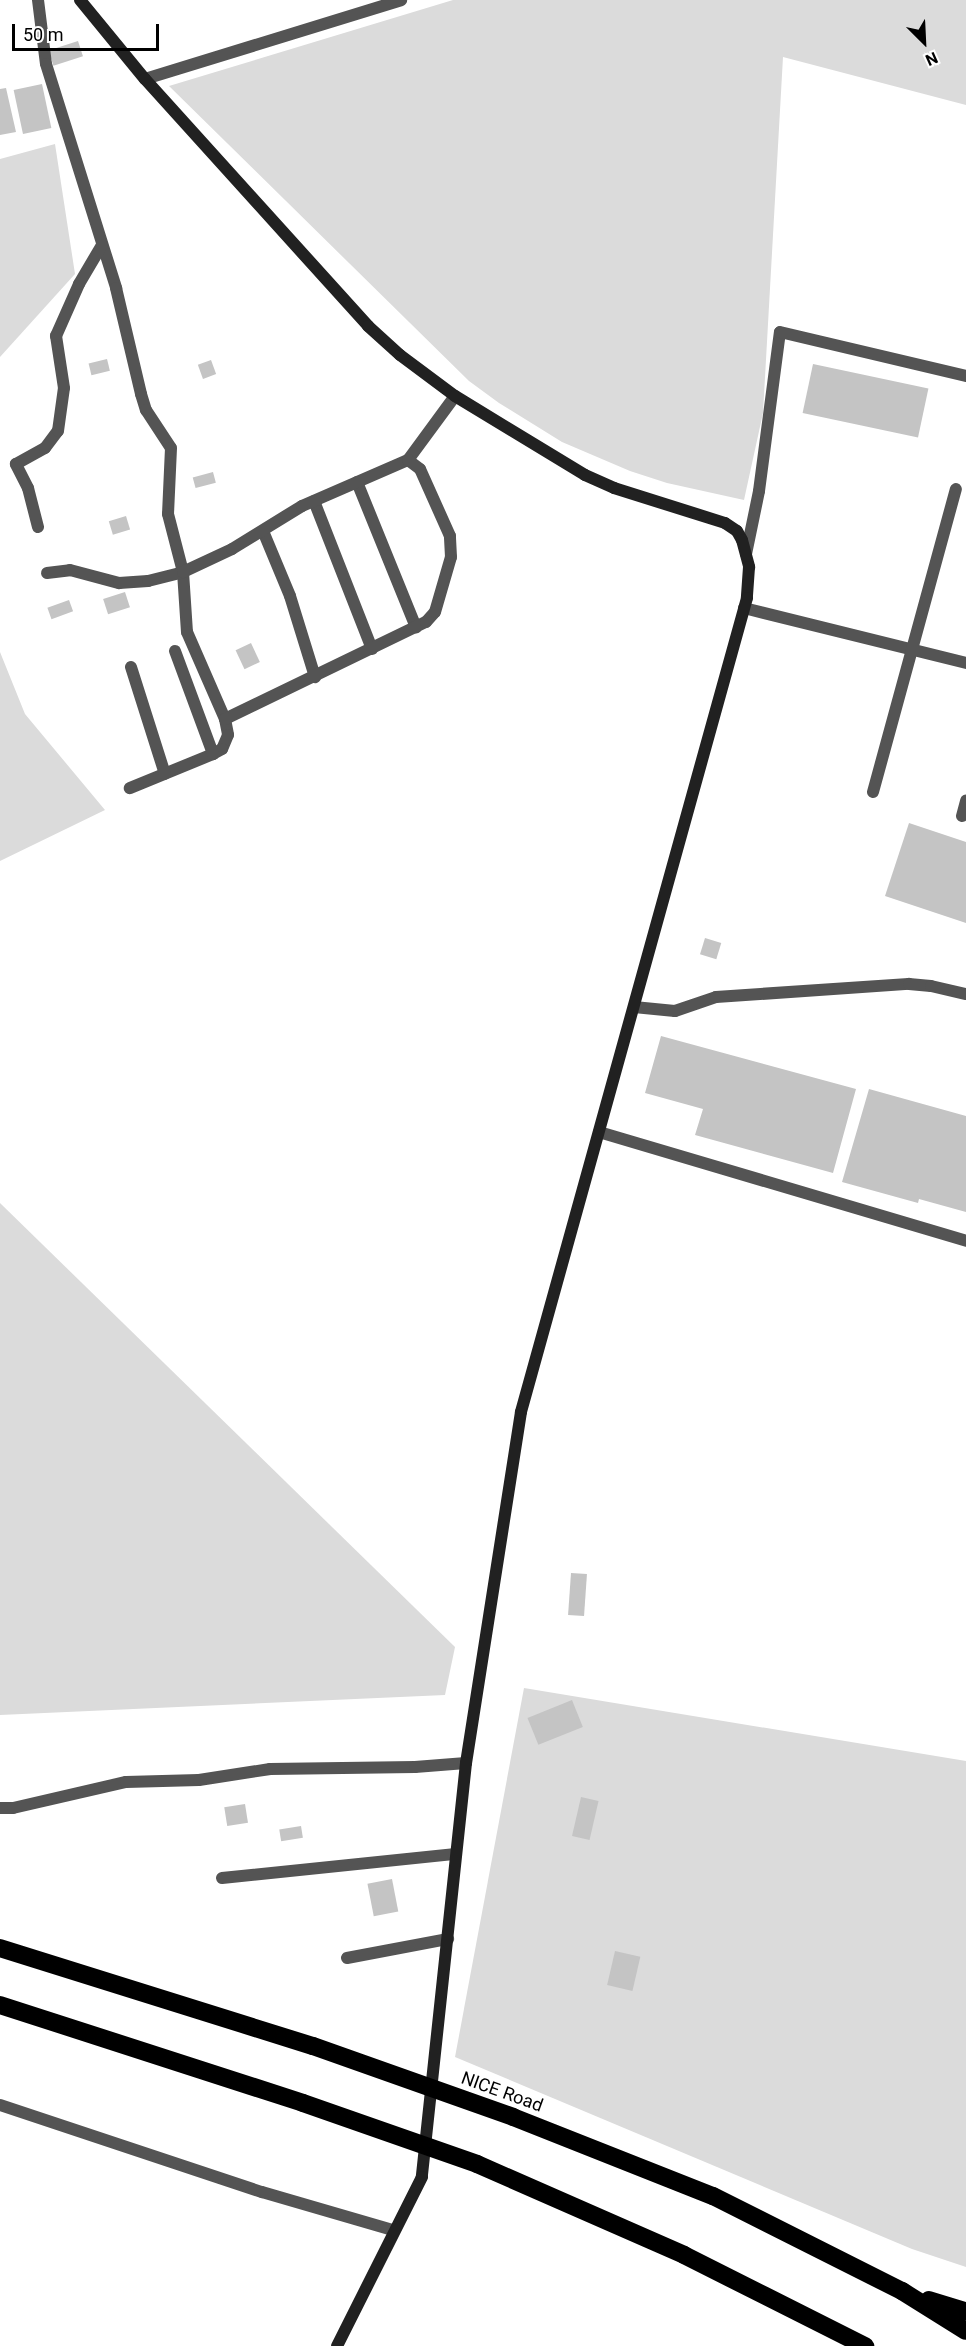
<!DOCTYPE html>
<html>
<head>
<meta charset="utf-8">
<style>
	body { margin:0 }
	#map { position:relative; width:966px; height:2346px; overflow:hidden; background:#fff; font-family:Roboto,sans-serif }
	div>[style] { position:absolute }
	.green>* { inset:0; background:#dbdbdb }
	.building>* { inset:0; background:#c4c4c4; transform-origin:0 0 }
	.lane>* { height:12px; margin:-6px; padding:0 6px; transform-origin:6px; border-radius:6px; background:#545454 }
	.street>* { height:12px; margin:-6px; padding:0 6px; transform-origin:6px; border-radius:6px; background:#545454 }
	.secondary>* { height:12px; margin:-6px; padding:0 6px; transform-origin:6px; border-radius:6px; background:#212121 }
	.highway>* { height:18px; margin:-9px; padding:0 9px; transform-origin:9px; border-radius:9px; background:#000 }
	span { translate:-50% -50%; white-space:nowrap; text-align:center; line-height:1.15; -webkit-text-stroke:5px #fff; paint-order:stroke }
	.street-label { font-size:18px; color:#000 }
	.north { position:absolute; left:894px; top:12px; width:60px; height:60px; -webkit-text-stroke:4px #fff; paint-order:stroke; rotate:156deg; font-size:16px; font-weight:700; line-height:24px; text-align:center; color:#000 }
	.north::after { content:''; display:block; margin:auto; width:21px; height:27px; background:#000; clip-path:polygon(50% 0,100% 100%,50% 72%,0 100%) }
	.scale { position:absolute; left:12px; top:24px; width:147px; height:27px; box-sizing:border-box; border:3px solid #000; border-top:0; padding-left:8px; font-size:18px; line-height:21px; white-space:nowrap; color:#000; -webkit-text-stroke:4px #fff; paint-order:stroke }
</style>
</head>
<body>
<div id="map">
	<div class="green">
		<i style="clip-path:polygon(453px 0,966px 0,966px 105px,783px 57px,763px 413px,744px 500px,667px 483px,630px 471px,562px 442px,499px 403px,469px 381px,169px 86px)"></i>
		<i style="clip-path:polygon(55px 144px,75px 274px,0 357px,0 159px)"></i>
		<i style="clip-path:polygon(0 652px,25px 714px,105px 810px,0 861px)"></i>
		<i style="clip-path:polygon(0 1203px,455px 1647px,445px 1695px,0 1715px)"></i>
		<i style="clip-path:polygon(524px 1688px,966px 1761px,966px 2267px,912px 2249px,455px 2057px)"></i>
	</div>
	<div class="building">
		<i style="left:78px;top:41px;width:16px;height:31px;rotate:72deg"></i>
		<i style="left:42px;top:84px;width:45px;height:29px;rotate:78deg"></i>
		<i style="clip-path:polygon(6px 88px,16px 132px,0 135px,0 89px)"></i>
		<i style="left:107px;top:359px;width:12px;height:19px;rotate:76deg"></i>
		<i style="left:211px;top:360px;width:15px;height:14px;rotate:70deg"></i>
		<i style="left:813px;top:364px;width:118px;height:50px;rotate:12deg"></i>
		<i style="left:213px;top:472px;width:11px;height:21px;rotate:75deg"></i>
		<i style="left:126px;top:516px;width:14px;height:18px;rotate:73deg"></i>
		<i style="left:125px;top:592px;width:16px;height:23px;rotate:72deg"></i>
		<i style="left:69px;top:600px;width:12px;height:23px;rotate:70deg"></i>
		<i style="left:251px;top:643px;width:21px;height:17px;rotate:65deg"></i>
		<i style="clip-path:polygon(909px 823px,966px 842px,966px 923px,885px 896px)"></i>
		<i style="left:705px;top:938px;width:17px;height:17px;rotate:17deg"></i>
		<i style="clip-path:polygon(661px 1036px,856px 1089px,833px 1173px,695px 1135px,703px 1109px,645px 1093px)"></i>
		<i style="clip-path:polygon(869px 1089px,966px 1116px,966px 1212px,919px 1199px,918px 1203px,842px 1182px)"></i>
		<i style="left:571px;top:1573px;width:16px;height:42px;rotate:4deg"></i>
		<i style="left:572px;top:1700px;width:29px;height:48px;rotate:68deg"></i>
		<i style="left:581px;top:1797px;width:18px;height:40px;rotate:13deg"></i>
		<i style="left:245px;top:1804px;width:19px;height:21px;rotate:81deg"></i>
		<i style="left:301px;top:1826px;width:12px;height:22px;rotate:81deg"></i>
		<i style="left:392px;top:1879px;width:33px;height:25px;rotate:79deg"></i>
		<i style="left:615px;top:1951px;width:26px;height:35px;rotate:13deg"></i>
	</div>
	<div class="lane">
		<i style="left:145px;top:79px;width:268px;rotate:-17.1deg"></i>
		<i style="left:746px;top:554px;width:64px;rotate:-78.3deg"></i>
		<i style="left:759px;top:491px;width:160px;rotate:-82.5deg"></i>
		<i style="left:780px;top:332px;width:191px;rotate:13.3deg"></i>
		<i style="left:744px;top:608px;width:229px;rotate:13.9deg"></i>
		<i style="left:873px;top:792px;width:314px;rotate:-74.7deg"></i>
		<i style="left:962px;top:816px;width:16px;rotate:-75deg"></i>
		<i style="left:634px;top:1007px;width:41px;rotate:5.6deg"></i>
		<i style="left:675px;top:1011px;width:43px;rotate:-18.9deg"></i>
		<i style="left:716px;top:997px;width:193px;rotate:-3.9deg"></i>
		<i style="left:909px;top:984px;width:22px;rotate:5deg"></i>
		<i style="left:931px;top:986px;width:36px;rotate:13deg"></i>
		<i style="left:599px;top:1132px;width:383px;rotate:16.5deg"></i>
		<i style="left:0;top:2105px;width:276px;rotate:18.4deg"></i>
		<i style="left:262px;top:2192px;width:136px;rotate:16.2deg"></i>
	</div>
	<div class="street">
		<i style="left:38px;top:0;width:64px;rotate:82.9deg"></i>
		<i style="left:46px;top:64px;width:235px;rotate:72.6deg"></i>
		<i style="left:116px;top:288px;width:109px;rotate:76.7deg"></i>
		<i style="left:141px;top:394px;width:17px;rotate:73deg"></i>
		<i style="left:146px;top:410px;width:45px;rotate:56.7deg"></i>
		<i style="left:171px;top:448px;width:66px;rotate:92.6deg"></i>
		<i style="left:168px;top:514px;width:60px;rotate:75.5deg"></i>
		<i style="left:183px;top:572px;width:60px;rotate:86.2deg"></i>
		<i style="left:187px;top:632px;width:95px;rotate:66.4deg"></i>
		<i style="left:225px;top:719px;width:16px;rotate:79deg"></i>
		<i style="left:228px;top:735px;width:15px;rotate:113deg"></i>
		<i style="left:222px;top:749px;width:10px;rotate:151deg"></i>
		<i style="left:213px;top:754px;width:90px;rotate:157.7deg"></i>
		<i style="left:357px;top:482px;width:157px;rotate:67.9deg"></i>
		<i style="left:314px;top:501px;width:159px;rotate:68.6deg"></i>
		<i style="left:38px;top:527px;width:40px;rotate:-104.4deg"></i>
		<i style="left:28px;top:488px;width:27px;rotate:-117deg"></i>
		<i style="left:16px;top:464px;width:33px;rotate:-29deg"></i>
		<i style="left:45px;top:448px;width:21px;rotate:-53deg"></i>
		<i style="left:58px;top:431px;width:43px;rotate:-82.1deg"></i>
		<i style="left:64px;top:388px;width:53px;rotate:-98.7deg"></i>
		<i style="left:56px;top:336px;width:57px;rotate:-66.1deg"></i>
		<i style="left:79px;top:284px;width:45px;rotate:-59.5deg"></i>
		<i style="left:263px;top:531px;width:70px;rotate:67.4deg"></i>
		<i style="left:290px;top:596px;width:85px;rotate:72.8deg"></i>
		<i style="left:47px;top:573px;width:23px;rotate:-7deg"></i>
		<i style="left:70px;top:570px;width:51px;rotate:14.9deg"></i>
		<i style="left:119px;top:583px;width:29px;rotate:-4deg"></i>
		<i style="left:148px;top:581px;width:36px;rotate:-14deg"></i>
		<i style="left:183px;top:572px;width:54px;rotate:-25.1deg"></i>
		<i style="left:232px;top:549px;width:82px;rotate:-31.6deg"></i>
		<i style="left:302px;top:506px;width:116px;rotate:-23.5deg"></i>
		<i style="left:408px;top:460px;width:79px;rotate:-53.7deg"></i>
		<i style="left:175px;top:651px;width:110px;rotate:69.7deg"></i>
		<i style="left:131px;top:667px;width:112px;rotate:72.4deg"></i>
		<i style="left:225px;top:719px;width:223px;rotate:-25.8deg"></i>
		<i style="left:426px;top:622px;width:13px;rotate:-48deg"></i>
		<i style="left:435px;top:612px;width:57px;rotate:-73.8deg"></i>
		<i style="left:451px;top:557px;width:21px;rotate:-93deg"></i>
		<i style="left:450px;top:536px;width:73px;rotate:-114.1deg"></i>
		<i style="left:420px;top:469px;width:15px;rotate:-143deg"></i>
		<i style="left:0;top:1808px;width:13px"></i>
		<i style="left:13px;top:1808px;width:116px;rotate:-13deg"></i>
		<i style="left:126px;top:1782px;width:73px;rotate:-1.6deg"></i>
		<i style="left:199px;top:1780px;width:72px;rotate:-8.8deg"></i>
		<i style="left:270px;top:1769px;width:145px;rotate:-0.8deg"></i>
		<i style="left:415px;top:1767px;width:51px;rotate:-4.5deg"></i>
		<i style="left:222px;top:1878px;width:235px;rotate:-5.9deg"></i>
		<i style="left:347px;top:1958px;width:103px;rotate:-10.7deg"></i>
	</div>
	<div class="secondary">
		<i style="left:80px;top:0;width:102px;rotate:50.6deg"></i>
		<i style="left:145px;top:79px;width:333px;rotate:47.9deg"></i>
		<i style="left:368px;top:326px;width:43px;rotate:42.2deg"></i>
		<i style="left:400px;top:355px;width:69px;rotate:36.7deg"></i>
		<i style="left:455px;top:396px;width:152px;rotate:31.3deg"></i>
		<i style="left:585px;top:475px;width:32px;rotate:24deg"></i>
		<i style="left:614px;top:488px;width:116px;rotate:17.5deg"></i>
		<i style="left:725px;top:523px;width:14px;rotate:34deg"></i>
		<i style="left:737px;top:531px;width:10px;rotate:61deg"></i>
		<i style="left:742px;top:540px;width:28px;rotate:75deg"></i>
		<i style="left:749px;top:567px;width:31px;rotate:94deg"></i>
		<i style="left:747px;top:598px;width:845px;rotate:105.52deg"></i>
		<i style="left:521px;top:1412px;width:355px;rotate:98.9deg"></i>
		<i style="left:466px;top:1763px;width:416px;rotate:96.1deg"></i>
		<i style="left:422px;top:2177px;width:189px;rotate:116.7deg"></i>
	</div>
	<div class="highway">
		<i style="left:0;top:1948px;width:328px;rotate:17.4deg"></i>
		<i style="left:313px;top:2046px;width:212px;rotate:19.5deg"></i>
		<i style="left:513px;top:2117px;width:215px;rotate:21.6deg"></i>
		<i style="left:713px;top:2196px;width:212px;rotate:26.7deg"></i>
		<i style="left:902px;top:2291px;width:75px;rotate:32deg"></i>
		<i style="left:0;top:2005px;width:318px;rotate:17.9deg"></i>
		<i style="left:303px;top:2103px;width:184px;rotate:19.3deg"></i>
		<i style="left:477px;top:2164px;width:226px;rotate:23.7deg"></i>
		<i style="left:684px;top:2255px;width:203px;rotate:26.7deg"></i>
		<i style="left:929px;top:2300px;width:39px;rotate:17deg"></i>
	</div>
	<div class="street-label">
		<span style="left:502px;top:2092px;rotate:20deg">NICE Road</span>
	</div>
	<div class="north">N</div>
	<div class="scale">50 m</div>
</div>
</body>
</html>
